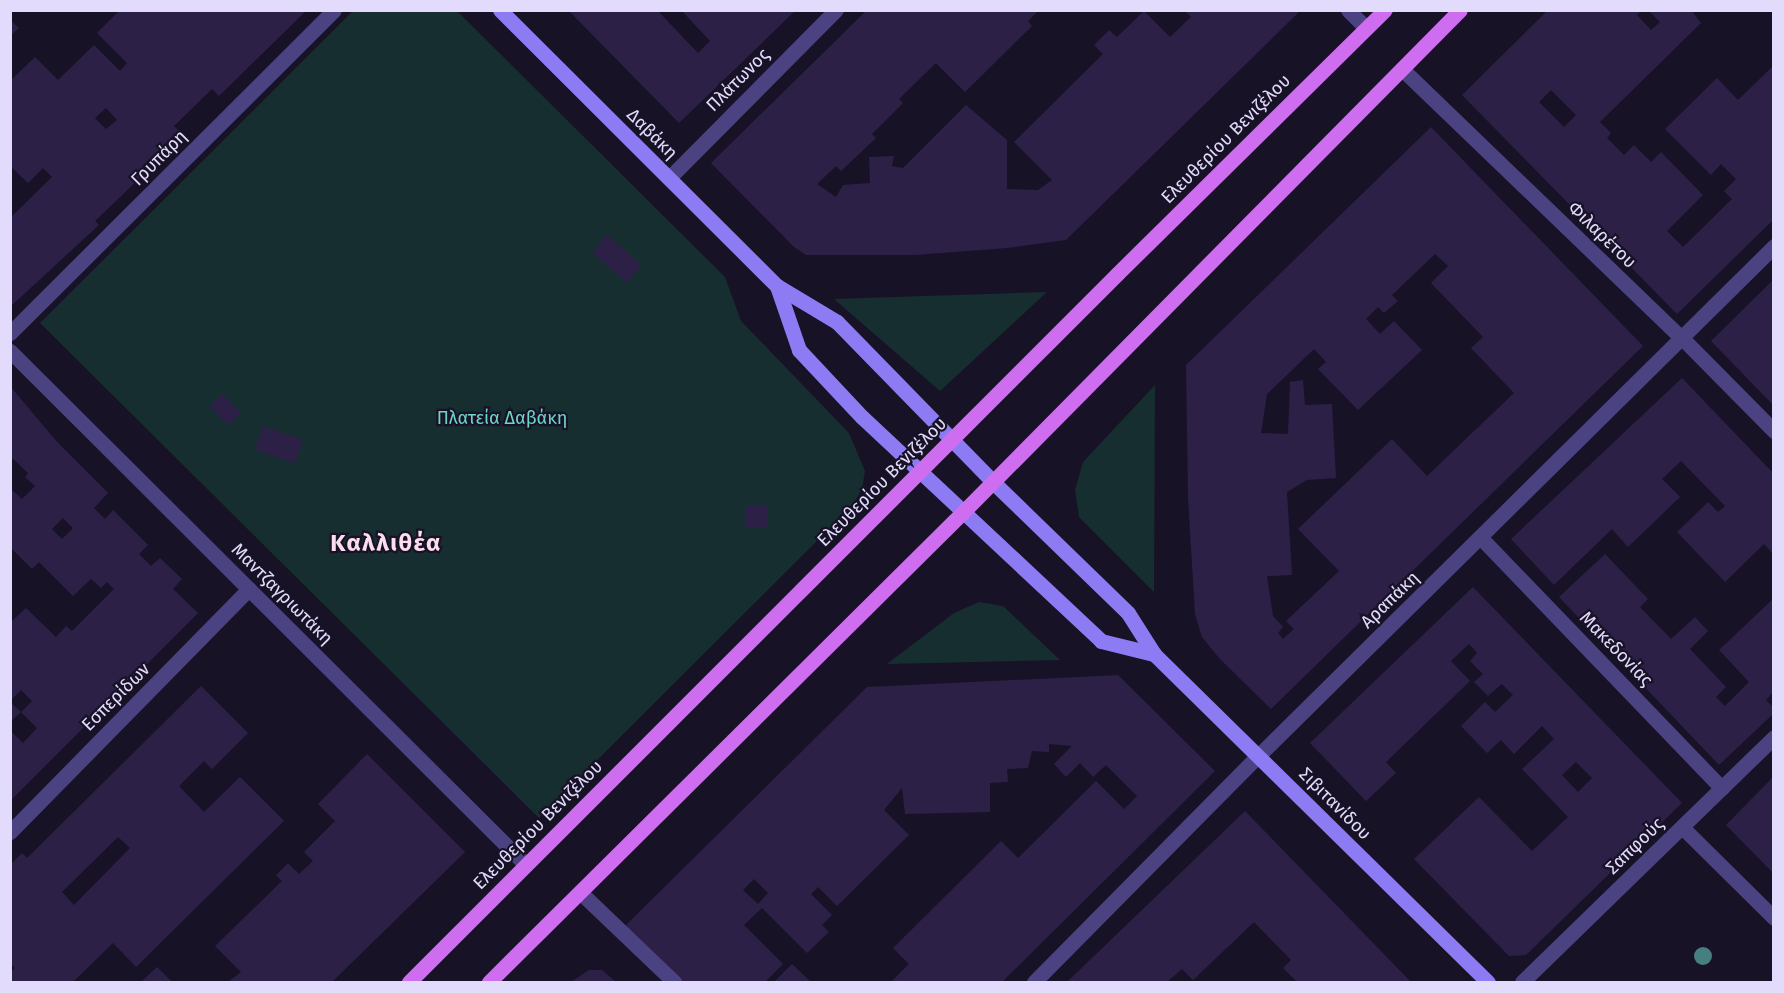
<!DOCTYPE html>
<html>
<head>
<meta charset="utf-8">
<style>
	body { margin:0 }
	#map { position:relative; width:1784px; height:993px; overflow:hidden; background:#181227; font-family:"Fira Sans",sans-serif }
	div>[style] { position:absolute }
	.green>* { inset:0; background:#162e30 }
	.building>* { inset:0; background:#2c2046; transform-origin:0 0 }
	.pedestrian>* { height:15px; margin:-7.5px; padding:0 7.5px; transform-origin:7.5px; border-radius:7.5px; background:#4b4281 }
	.minor>* { height:15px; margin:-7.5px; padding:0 7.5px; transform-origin:7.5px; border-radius:7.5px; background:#4b4281 }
	.secondary>* { height:15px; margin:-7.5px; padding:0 7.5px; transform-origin:7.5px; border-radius:7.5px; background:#8c7bf3 }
	.primary>* { height:15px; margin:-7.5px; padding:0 7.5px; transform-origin:7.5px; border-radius:7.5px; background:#cf6df1 }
	.trees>* { width:18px; height:18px; margin:-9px; border-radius:50%; background:#477e7f }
	span { translate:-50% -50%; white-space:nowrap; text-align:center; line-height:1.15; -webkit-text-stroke:4.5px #181227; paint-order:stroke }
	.street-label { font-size:18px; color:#e3dbfc }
	.park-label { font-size:18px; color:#6dd6c7 }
	.district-label { font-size:24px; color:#fcdded; font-weight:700; letter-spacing:1.5px }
	.frame { position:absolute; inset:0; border:12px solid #e3dbfc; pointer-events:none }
</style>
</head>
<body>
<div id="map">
	<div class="green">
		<i style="clip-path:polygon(353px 11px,457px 11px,725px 277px,741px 321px,849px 433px,865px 471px,862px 489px,852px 506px,539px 818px,40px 323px)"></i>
		<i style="clip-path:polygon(1047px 292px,940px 391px,834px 299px)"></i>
		<i style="clip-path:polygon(1155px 385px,1154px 592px,1079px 517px,1075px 490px,1083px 462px)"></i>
		<i style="clip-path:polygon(979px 602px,1003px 606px,1060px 660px,887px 664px,954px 613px)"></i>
	</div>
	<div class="building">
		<i style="clip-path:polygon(evenodd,120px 10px,307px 10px,219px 96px,212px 89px,174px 126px,184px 136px,95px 221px,99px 225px,10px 307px,10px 218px,52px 177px,43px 168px,28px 183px,10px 166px,10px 81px,35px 57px,58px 80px,94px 45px,120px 71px,127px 63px,97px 33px,120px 10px,106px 108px,117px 120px,106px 129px,95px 118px,106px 108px)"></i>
		<i style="clip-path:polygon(568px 10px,657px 10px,698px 53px,710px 41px,681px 10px,796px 10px,679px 123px)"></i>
		<i style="clip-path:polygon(867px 10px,1039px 10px,1028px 21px,1032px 26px,965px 92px,936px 63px,899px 99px,903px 103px,872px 134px,876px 138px,841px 171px,836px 166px,817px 184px,836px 197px,843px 185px,870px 183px,869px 157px,894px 156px,892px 166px,903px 168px,966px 105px,1007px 140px,1007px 189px,1038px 190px,1052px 180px,1014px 142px,1103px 54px,1094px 45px,1109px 30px,1117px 37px,1144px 11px,1170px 37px,1191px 17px,1184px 10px,1301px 10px,1066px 240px,1007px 248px,915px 255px,806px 255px,794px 247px,711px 163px)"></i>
		<i style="clip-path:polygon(evenodd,1548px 10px,1642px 10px,1637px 15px,1651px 30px,1660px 22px,1648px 10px,1691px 10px,1701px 23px,1600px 122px,1611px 133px,1607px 138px,1624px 155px,1634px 145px,1651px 162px,1661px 152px,1703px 195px,1667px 231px,1683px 247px,1732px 199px,1724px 191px,1736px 179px,1721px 164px,1711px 175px,1665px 129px,1717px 78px,1738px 100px,1773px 66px,1773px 220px,1677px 314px,1462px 95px,1548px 10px,1551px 90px,1576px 115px,1564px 127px,1539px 102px,1551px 90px)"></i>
		<i style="clip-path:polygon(10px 20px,19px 28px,10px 36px)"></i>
		<i style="clip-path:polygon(evenodd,1431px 127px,1643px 346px,1271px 709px,1219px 658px,1202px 637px,1195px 614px,1188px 498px,1186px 365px,1431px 127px,1435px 254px,1448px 266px,1431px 283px,1483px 337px,1471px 348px,1514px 393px,1427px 476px,1392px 439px,1298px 529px,1339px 571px,1286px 621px,1294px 629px,1283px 639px,1278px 633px,1283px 627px,1273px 616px,1267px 576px,1292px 575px,1287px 492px,1307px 480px,1336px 478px,1332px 404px,1305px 405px,1303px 380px,1290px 382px,1288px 434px,1261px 433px,1267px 394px,1314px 349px,1326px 362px,1318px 369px,1358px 410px,1422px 350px,1394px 321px,1380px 334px,1366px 319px,1378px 307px,1384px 313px,1398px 301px,1392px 295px,1435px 254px)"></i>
		<i style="left:607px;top:235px;width:46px;height:23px;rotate:41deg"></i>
		<i style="clip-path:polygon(1773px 280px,1773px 405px,1711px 341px)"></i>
		<i style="clip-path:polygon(1682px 378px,1773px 473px,1773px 554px,1764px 544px,1725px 582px,1677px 532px,1708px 502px,1718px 512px,1725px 506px,1681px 461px,1662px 479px,1680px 497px,1628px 547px,1612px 529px,1554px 585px,1511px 539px)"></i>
		<i style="clip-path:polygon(evenodd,10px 386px,58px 443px,108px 493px,94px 508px,105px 519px,113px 510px,148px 545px,139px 554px,151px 566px,160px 558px,182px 579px,173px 589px,198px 613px,10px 801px,10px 730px,23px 743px,37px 728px,21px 712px,32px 701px,21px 690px,10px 701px,10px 623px,26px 608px,56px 637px,66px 626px,72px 631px,114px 589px,107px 582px,101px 588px,91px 579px,73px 596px,39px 562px,32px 569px,10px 547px,10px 491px,12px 490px,22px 499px,35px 486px,25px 477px,28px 473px,10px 456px,10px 386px,63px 518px,73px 528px,62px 539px,52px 529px,63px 518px)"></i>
		<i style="left:222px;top:394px;width:27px;height:18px;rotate:45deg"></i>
		<i style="left:263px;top:426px;width:42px;height:25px;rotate:19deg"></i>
		<i style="left:745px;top:505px;width:23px;height:22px"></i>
		<i style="clip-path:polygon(1605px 554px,1648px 599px,1640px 607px,1671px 639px,1695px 617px,1708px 631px,1690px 649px,1726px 687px,1716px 697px,1725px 706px,1749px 682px,1719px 650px,1773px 599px,1773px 692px,1766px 700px,1773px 707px,1773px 714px,1719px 765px,1559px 597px)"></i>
		<i style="clip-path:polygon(evenodd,1473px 587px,1682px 803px,1526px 955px,1509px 956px,1414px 859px,1479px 797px,1532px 851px,1568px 817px,1522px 769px,1554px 739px,1542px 726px,1514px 754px,1501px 740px,1487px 753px,1461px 726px,1485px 702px,1495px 712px,1513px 695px,1502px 684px,1488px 696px,1474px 682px,1483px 674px,1470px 661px,1477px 653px,1469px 644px,1451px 661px,1470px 681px,1386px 762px,1396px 773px,1366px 801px,1310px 743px,1473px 587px,1576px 762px,1592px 778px,1578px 792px,1562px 775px,1576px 762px)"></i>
		<i style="clip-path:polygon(evenodd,1118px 675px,1215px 771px,1002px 982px,891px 982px,909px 964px,893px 948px,1001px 841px,1018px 858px,1096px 781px,1124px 809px,1137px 796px,1106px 765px,1093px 777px,1080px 763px,1066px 777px,1054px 764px,1072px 746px,1049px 744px,1049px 752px,1032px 751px,1028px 768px,1007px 769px,1008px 782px,990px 783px,990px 812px,905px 814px,902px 788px,884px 810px,909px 835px,837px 906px,818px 887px,811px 894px,832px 915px,822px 925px,829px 932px,807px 953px,762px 908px,744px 925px,783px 964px,766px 981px,767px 982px,682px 982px,625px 926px,867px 687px,1118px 675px,754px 879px,768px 893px,758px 904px,743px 890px,754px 879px)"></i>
		<i style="clip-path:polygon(evenodd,201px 686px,248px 733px,212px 769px,204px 761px,179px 786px,204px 812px,240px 777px,284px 821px,136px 967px,113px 943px,73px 982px,10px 982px,10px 973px,15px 968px,10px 963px,10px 865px,22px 853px,27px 858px,201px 686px,118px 837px,130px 848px,74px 905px,62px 892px,118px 837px)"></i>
		<i style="clip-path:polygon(10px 702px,21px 712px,10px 722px)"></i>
		<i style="clip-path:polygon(367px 754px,465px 852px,332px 982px,228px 982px,241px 972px,215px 946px,282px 881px,276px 875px,288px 863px,299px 874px,313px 861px,304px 852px,335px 821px,318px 804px)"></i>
		<i style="clip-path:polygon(1773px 777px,1773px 873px,1726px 825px)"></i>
		<i style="clip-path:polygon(1245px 811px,1411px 982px,1297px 982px,1283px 968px,1291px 960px,1254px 922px,1193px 980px,1182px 969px,1167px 982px,1067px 982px)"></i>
		<i style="clip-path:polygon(792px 964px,811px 982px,774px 982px)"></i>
		<i style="clip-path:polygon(157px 967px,171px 981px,141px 982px)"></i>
		<i style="clip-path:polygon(589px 970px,602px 970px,616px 982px,571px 982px)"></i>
	</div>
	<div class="pedestrian">
		<i style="left:1683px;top:828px;width:128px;rotate:44.7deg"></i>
		<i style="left:581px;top:893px;width:129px;rotate:43.7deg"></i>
	</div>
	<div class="minor">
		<i style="left:1348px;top:10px;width:25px;rotate:45deg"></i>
		<i style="left:1402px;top:69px;width:388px;rotate:43.9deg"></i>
		<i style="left:1682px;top:338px;width:131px;rotate:45.3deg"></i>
		<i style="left:669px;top:178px;width:237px;rotate:-45.2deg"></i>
		<i style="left:10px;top:333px;width:457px;rotate:-44.9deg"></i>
		<i style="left:10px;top:351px;width:728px;rotate:44.89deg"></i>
		<i style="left:1481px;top:538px;width:347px;rotate:46.1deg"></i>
		<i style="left:10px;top:832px;width:341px;rotate:-45.5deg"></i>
		<i style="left:1034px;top:982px;width:320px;rotate:-45.3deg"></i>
		<i style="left:1259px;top:755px;width:724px;rotate:-44.66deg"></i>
		<i style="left:1522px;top:982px;width:351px;rotate:-44.2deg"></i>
	</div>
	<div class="secondary">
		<i style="left:500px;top:10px;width:391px;rotate:44.9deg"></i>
		<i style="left:777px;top:286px;width:70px;rotate:31deg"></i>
		<i style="left:837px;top:322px;width:223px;rotate:45.7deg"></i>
		<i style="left:993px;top:482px;width:188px;rotate:44.1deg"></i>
		<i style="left:1128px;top:613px;width:49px;rotate:57.6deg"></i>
		<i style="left:1154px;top:654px;width:468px;rotate:44.5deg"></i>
		<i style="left:777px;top:286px;width:68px;rotate:71deg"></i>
		<i style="left:799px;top:350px;width:92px;rotate:46.8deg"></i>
		<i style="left:862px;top:417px;width:328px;rotate:43.1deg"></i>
		<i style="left:1101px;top:641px;width:55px;rotate:13.8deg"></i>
	</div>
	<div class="primary">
		<i style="left:409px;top:982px;width:1001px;rotate:-45deg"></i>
		<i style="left:1117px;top:274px;width:376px;rotate:-44.6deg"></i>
		<i style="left:489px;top:982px;width:668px;rotate:-44.76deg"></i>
		<i style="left:963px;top:512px;width:706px;rotate:-45.29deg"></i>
	</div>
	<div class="trees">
		<i style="left:1703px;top:956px"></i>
	</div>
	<div class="street-label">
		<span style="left:738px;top:80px;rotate:-45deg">Πλάτωνος</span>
		<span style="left:652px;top:134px;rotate:45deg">Δαβάκη</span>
		<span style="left:1226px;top:139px;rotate:-45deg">Ελευθερίου Βενιζέλου</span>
		<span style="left:159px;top:158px;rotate:-45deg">Γρυπάρη</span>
		<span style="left:1602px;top:235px;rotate:44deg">Φιλαρέτου</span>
		<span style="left:882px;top:482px;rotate:-45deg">Ελευθερίου Βενιζέλου</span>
		<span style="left:282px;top:594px;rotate:45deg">Μαντζαγριωτάκη</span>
		<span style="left:1390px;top:600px;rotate:-44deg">Αραπάκη</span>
		<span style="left:1616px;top:649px;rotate:46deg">Μακεδονίας</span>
		<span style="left:116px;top:697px;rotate:-45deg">Εσπερίδων</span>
		<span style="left:1335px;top:804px;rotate:45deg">Σιβιτανίδου</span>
		<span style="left:538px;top:825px;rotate:-45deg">Ελευθερίου Βενιζέλου</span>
		<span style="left:1635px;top:846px;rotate:-44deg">Σαπφούς</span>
	</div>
	<div class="park-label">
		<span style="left:502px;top:418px">Πλατεία Δαβάκη</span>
	</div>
	<div class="district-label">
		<span style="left:386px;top:544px">Καλλιθέα</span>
	</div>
	<div class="frame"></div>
</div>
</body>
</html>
